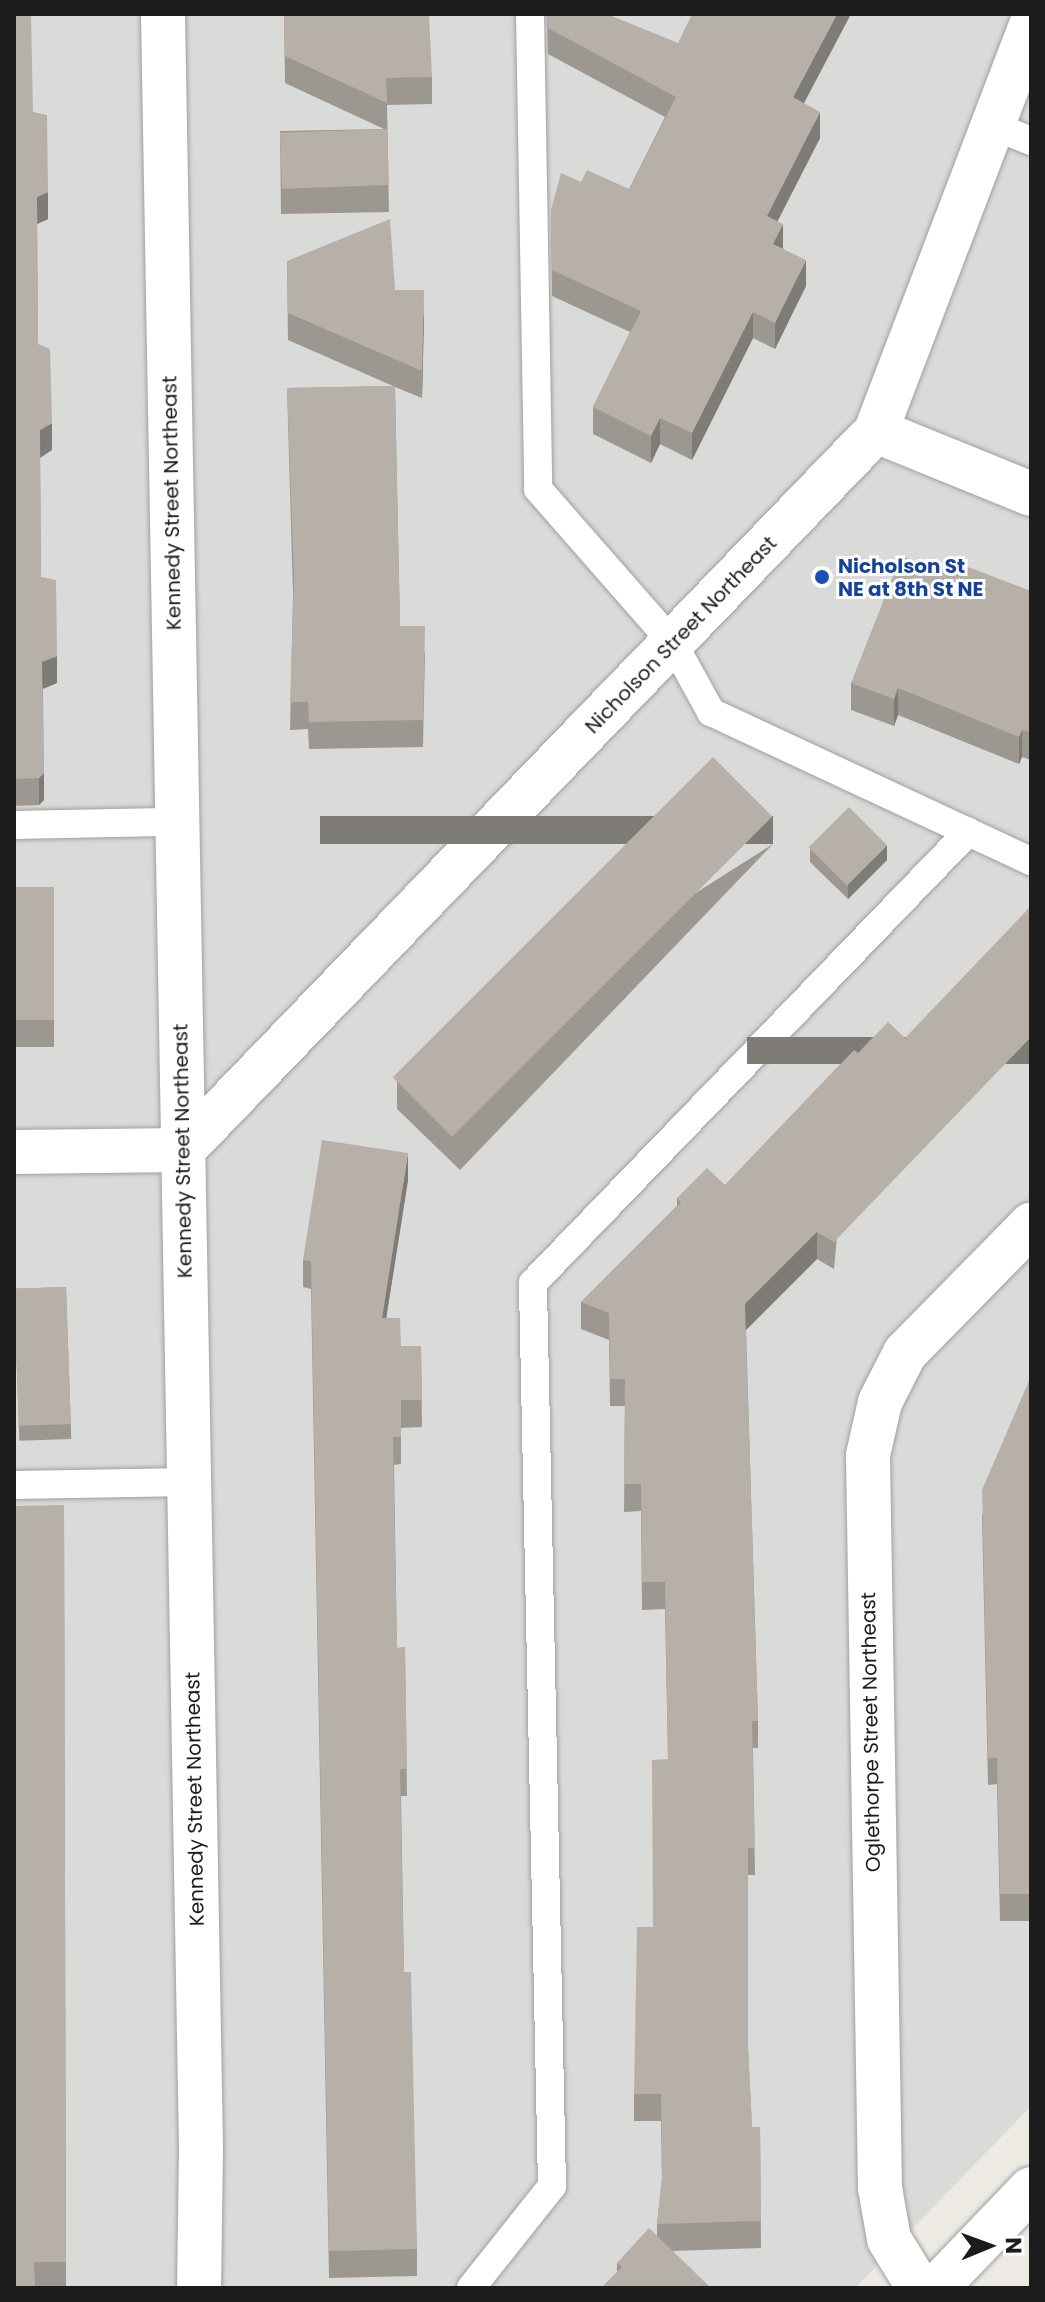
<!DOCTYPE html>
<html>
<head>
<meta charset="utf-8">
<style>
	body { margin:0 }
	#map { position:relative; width:1045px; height:2302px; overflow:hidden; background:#edeae3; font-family:Poppins,sans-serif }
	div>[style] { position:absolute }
	.residential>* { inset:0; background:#dadad9 }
	.roads { filter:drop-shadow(0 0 2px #a0a0a0) drop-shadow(0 0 2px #a0a0a0) }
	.service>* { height:28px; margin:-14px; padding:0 14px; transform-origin:14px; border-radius:14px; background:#fff }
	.minor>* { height:44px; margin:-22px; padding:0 22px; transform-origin:22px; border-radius:22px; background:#fff }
	.tertiary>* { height:44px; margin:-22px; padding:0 22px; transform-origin:22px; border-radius:22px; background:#fff }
	.wall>* { inset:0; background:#9d9791; transform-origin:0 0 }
	.shaded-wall>* { inset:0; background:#7f7b76; transform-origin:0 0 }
	.building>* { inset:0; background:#b6b0a9; transform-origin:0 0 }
	.dots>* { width:22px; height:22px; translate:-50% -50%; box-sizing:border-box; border:4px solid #fff; border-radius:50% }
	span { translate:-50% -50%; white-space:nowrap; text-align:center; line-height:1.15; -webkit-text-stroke:6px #fff; paint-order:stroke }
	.street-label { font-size:20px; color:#1c1c1c }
	.transit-label { font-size:20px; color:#164399; font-weight:700 }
	.left { translate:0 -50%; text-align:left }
	.frame { position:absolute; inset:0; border:16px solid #1c1c1c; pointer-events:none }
	.north { position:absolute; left:949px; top:2206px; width:80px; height:80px; -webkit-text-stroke:6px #fff; paint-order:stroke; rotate:89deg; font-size:22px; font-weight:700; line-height:32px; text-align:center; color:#1c1c1c }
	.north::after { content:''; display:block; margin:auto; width:28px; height:36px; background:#1c1c1c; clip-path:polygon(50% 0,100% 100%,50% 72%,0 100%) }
</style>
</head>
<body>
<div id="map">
	<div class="residential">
		<i style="clip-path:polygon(14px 14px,1031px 14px,1031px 2106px,855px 2288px,14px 2288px)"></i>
	</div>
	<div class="roads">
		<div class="service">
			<i style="left:530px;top:14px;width:475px;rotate:89deg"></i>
			<i style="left:538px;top:489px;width:205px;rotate:48.8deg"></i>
			<i style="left:673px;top:643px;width:79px;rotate:61.2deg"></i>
			<i style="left:711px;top:712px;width:353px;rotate:25deg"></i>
			<i style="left:992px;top:125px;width:42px;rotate:22.3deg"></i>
			<i style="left:14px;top:825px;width:163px;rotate:-1.1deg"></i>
			<i style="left:14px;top:1485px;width:176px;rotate:-1deg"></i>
			<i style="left:471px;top:2288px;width:130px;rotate:-51.5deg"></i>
			<i style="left:552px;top:2186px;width:903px;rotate:-91.21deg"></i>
			<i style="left:533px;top:1283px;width:627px;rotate:-46.03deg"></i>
		</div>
		<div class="minor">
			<i style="left:163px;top:14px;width:2134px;rotate:88.98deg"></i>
			<i style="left:201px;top:2148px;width:140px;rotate:90.8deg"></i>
			<i style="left:876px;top:431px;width:167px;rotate:22.1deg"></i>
			<i style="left:183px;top:1150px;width:999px;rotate:-46.05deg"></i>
			<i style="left:876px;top:431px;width:434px;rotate:-69.1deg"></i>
			<i style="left:14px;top:1152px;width:169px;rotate:-0.7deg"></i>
			<i style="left:919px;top:2288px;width:57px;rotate:-121.5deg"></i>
			<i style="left:889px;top:2239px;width:52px;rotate:-100deg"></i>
			<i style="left:880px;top:2188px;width:733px;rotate:-90.94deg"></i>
			<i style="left:868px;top:1455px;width:54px;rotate:-77.2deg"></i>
			<i style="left:880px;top:1402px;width:55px;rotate:-63deg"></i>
			<i style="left:905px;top:1353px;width:180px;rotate:-45.5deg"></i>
		</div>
		<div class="tertiary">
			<i style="left:936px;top:2288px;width:137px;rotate:-46.2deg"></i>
		</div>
	</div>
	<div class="wall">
		<i style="clip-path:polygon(14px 14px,33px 112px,48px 219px,37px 224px,38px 344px,52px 450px,40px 457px,41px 577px,57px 683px,43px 689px,44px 800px,39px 805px,14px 806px)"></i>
		<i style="clip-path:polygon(284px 14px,432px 77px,432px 104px,387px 105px,389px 212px,281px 214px,280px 131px,384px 129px,285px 83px)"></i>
		<i style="clip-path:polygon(547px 14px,803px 103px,820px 138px,777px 221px,783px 248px,806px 286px,775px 349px,753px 338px,692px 460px,660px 444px,651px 463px,593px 434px,593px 407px,630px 332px,552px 296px,551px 210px,581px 182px,629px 189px,665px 117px,548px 54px)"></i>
		<i style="clip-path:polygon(287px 261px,395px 290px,424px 317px,422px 398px,395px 387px,400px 626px,425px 653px,423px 747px,309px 749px,308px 729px,290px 730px,293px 594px,287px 388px,393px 386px,288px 340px)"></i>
		<i style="clip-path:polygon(941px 571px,1031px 591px,1031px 760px,1022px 757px,1019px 764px,898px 715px,894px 726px,851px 710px,851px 683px)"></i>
		<i style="clip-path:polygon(773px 844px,460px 1170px,397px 1109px,397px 1082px)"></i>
		<i style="clip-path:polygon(810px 848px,887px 860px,848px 899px,810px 862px)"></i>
		<i style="left:14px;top:887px;width:40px;height:160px"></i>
		<i style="clip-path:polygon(854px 1050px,834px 1269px,817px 1259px,746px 1330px,758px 1721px,758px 1748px,753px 1748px,755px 1875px,748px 1875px,748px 2048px,752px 2127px,760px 2127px,761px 2248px,672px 2251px,617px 2272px,617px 2263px,657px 2236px,657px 2224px,662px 2180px,661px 2121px,634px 2121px,634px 2094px,653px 1927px,668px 1759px,665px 1609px,642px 1610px,641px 1511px,624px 1512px,625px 1406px,610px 1406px,609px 1340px,581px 1329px,581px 1302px,677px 1206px,677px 1198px,725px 1185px)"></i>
		<i style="clip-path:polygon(408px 1180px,386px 1318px,401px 1346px,421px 1346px,422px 1427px,401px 1428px,401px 1464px,394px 1465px,397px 1648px,405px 1647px,407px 1796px,401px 1796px,404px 1972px,417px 2249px,417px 2276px,329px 2278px,311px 1289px,303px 1287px,303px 1260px)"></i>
		<i style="left:66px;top:1287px;width:152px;height:52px;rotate:88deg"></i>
		<i style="clip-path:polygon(1031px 1376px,1031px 1921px,1000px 1921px,997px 1784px,988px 1785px,982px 1516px)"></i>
		<i style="clip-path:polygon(64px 1505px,66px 2286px,14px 2288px)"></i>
	</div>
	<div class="shaded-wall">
		<i style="clip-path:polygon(837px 14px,851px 14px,793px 124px,793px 97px)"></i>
		<i style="clip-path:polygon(820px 112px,820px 138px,767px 242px,767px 216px)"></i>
		<i style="clip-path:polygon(48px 192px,48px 219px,37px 224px,37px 197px)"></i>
		<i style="clip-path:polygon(783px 224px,783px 250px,773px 244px)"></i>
		<i style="clip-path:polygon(806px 260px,806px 286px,775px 349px,775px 323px)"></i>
		<i style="clip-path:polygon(424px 290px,424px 317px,422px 398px,422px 371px)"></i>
		<i style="clip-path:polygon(753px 312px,753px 338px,692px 460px,692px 433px)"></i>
		<i style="clip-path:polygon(660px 418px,660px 444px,651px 463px,651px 436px)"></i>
		<i style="clip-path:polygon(52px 423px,52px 450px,40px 458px,40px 430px)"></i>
		<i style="clip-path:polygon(57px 656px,57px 683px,42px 689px,42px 662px)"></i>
		<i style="clip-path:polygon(898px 688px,898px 715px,894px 726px,894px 699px)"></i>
		<i style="clip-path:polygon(1022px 730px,1022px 757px,1019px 764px,1019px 737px)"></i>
		<i style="clip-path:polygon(44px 773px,44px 800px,39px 805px,39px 778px)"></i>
		<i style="left:773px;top:816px;width:28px;height:453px;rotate:90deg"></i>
		<i style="clip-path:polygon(887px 845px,887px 860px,848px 899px,848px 885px)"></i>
		<i style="left:1031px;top:1037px;width:27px;height:284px;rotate:90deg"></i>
		<i style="clip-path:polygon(408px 1153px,408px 1180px,382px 1345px,382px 1318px)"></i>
		<i style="clip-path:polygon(817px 1232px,817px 1259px,745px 1331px,745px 1304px)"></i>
	</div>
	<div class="building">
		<i style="clip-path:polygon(14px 14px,31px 14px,33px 112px,47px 115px,48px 192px,37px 197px,38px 344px,50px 349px,52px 423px,40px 430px,41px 577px,56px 580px,57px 656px,42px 662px,44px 773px,39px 778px,14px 779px)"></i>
		<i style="clip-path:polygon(284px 14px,429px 14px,432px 77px,386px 78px,387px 103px,285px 56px)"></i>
		<i style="clip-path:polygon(547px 14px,607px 14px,678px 43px,692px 14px,837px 14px,793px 97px,820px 112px,767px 216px,783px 224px,773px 244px,806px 260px,775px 323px,753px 312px,692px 433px,660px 418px,651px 436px,593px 407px,641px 311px,552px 270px,551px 210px,561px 173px,581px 182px,587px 170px,629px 189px,676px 97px,548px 28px)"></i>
		<i style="left:387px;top:129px;width:56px;height:107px;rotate:88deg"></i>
		<i style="clip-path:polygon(390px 219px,395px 290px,424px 290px,422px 371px,288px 313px,287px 261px)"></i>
		<i style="clip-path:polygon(395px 386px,400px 626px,425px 626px,423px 720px,309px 722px,308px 702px,290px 702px,294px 578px,287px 388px)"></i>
		<i style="clip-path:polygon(901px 556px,941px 571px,947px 559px,1031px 591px,1031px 733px,1022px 730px,1019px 737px,898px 688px,894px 699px,851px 683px)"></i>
		<i style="left:713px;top:757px;width:84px;height:453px;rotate:45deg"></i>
		<i style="left:849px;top:807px;width:54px;height:57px;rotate:45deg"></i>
		<i style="left:14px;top:887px;width:40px;height:133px"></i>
		<i style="clip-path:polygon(1031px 906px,1031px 1037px,834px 1242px,817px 1232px,745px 1304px,758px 1721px,752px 1721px,755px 1848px,748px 1848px,748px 2047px,752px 2127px,760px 2127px,761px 2221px,657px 2224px,662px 2176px,661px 2094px,634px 2094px,637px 1927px,653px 1927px,652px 1760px,668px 1759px,665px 1582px,642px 1582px,641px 1484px,624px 1484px,625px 1379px,610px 1379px,609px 1313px,581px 1302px,681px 1203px,677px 1198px,707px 1168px,725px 1185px,854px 1050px,858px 1053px,888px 1022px,905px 1038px)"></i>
		<i style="clip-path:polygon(322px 1140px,408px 1153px,382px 1318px,400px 1318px,401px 1346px,421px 1346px,422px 1400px,401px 1400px,401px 1437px,393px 1437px,397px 1648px,405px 1647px,407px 1769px,400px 1769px,404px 1972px,411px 1972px,417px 2249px,329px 2251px,311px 1261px,303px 1260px)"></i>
		<i style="left:66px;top:1287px;width:137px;height:52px;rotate:88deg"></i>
		<i style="clip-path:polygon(1031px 1376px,1031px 1894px,1000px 1894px,997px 1758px,988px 1758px,982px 1490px)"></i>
		<i style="clip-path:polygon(64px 1505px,66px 2262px,34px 2262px,35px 2288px,14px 2288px,14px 1506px)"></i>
		<i style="clip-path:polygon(649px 2228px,711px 2288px,601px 2288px,622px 2267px,617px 2263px)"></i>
	</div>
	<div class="dots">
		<i style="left:822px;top:577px;background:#1a4fb4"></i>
	</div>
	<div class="street-label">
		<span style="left:172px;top:503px;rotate:-91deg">Kennedy Street Northeast</span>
		<span style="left:681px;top:635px;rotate:-46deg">Nicholson Street Northeast</span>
		<span style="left:183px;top:1151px;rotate:-91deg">Kennedy Street Northeast</span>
		<span style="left:871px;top:1732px;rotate:-91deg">Oglethorpe Street Northeast</span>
		<span style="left:195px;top:1799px;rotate:-91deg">Kennedy Street Northeast</span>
	</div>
	<div class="transit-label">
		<span class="left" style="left:838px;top:578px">Nicholson St<br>NE at 8th St NE</span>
	</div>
	<div class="frame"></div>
	<div class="north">N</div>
</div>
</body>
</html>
